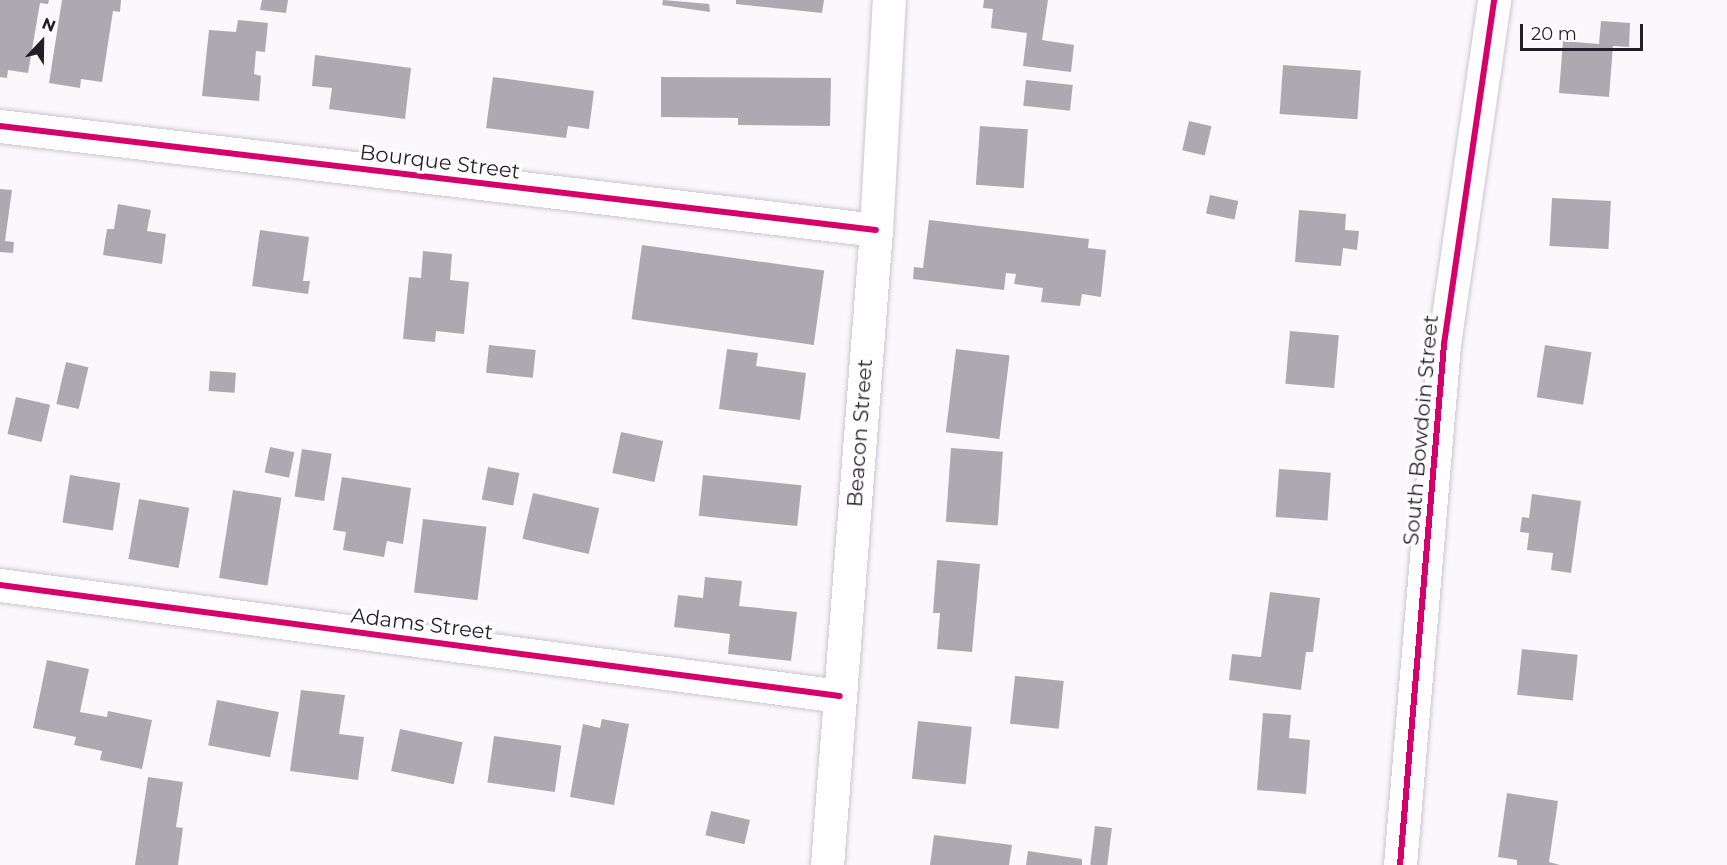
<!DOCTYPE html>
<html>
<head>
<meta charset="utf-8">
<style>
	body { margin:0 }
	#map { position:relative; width:1727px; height:865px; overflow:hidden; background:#faf8fc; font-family:Montserrat,sans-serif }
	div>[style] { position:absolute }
	.building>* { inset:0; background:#ada9b0; transform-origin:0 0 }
	.roads { filter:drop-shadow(0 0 2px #cbc6cd) drop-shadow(0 0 2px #cbc6cd) }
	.street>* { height:33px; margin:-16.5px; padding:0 16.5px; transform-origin:16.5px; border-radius:16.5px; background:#fefeff }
	.secondary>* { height:33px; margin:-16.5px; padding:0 16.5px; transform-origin:16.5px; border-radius:16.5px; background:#fefeff }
	.cycleway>* { height:6px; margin:-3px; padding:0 3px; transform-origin:3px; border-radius:3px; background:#d6006c }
	span { translate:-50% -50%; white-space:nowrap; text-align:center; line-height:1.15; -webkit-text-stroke:6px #fff; paint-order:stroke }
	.street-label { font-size:21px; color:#251e29 }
	.north { position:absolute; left:12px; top:12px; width:60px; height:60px; -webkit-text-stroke:4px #fff; paint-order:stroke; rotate:22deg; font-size:16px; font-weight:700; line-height:24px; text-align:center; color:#251e29 }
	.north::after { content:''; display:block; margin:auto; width:21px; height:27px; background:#251e29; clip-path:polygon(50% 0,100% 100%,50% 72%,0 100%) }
	.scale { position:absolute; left:1520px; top:24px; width:123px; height:27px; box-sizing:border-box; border:3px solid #251e29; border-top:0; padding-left:8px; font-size:18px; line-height:21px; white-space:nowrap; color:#251e29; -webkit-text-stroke:4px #fff; paint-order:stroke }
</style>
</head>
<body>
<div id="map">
	<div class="building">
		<i style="clip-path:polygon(0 0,49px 0,48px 4px,40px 3px,28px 73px,8px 70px,7px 78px,0 77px)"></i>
		<i style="clip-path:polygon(62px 0,121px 0,120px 12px,113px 11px,102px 82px,81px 79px,80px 88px,49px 83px)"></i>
		<i style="clip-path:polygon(262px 0,288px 0,286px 13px,260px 10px)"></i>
		<i style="clip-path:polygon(663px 0,709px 4px,710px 12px,662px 5px)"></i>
		<i style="clip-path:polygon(736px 0,824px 0,822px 13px,736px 4px)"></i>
		<i style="clip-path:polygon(984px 0,1048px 0,1042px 40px,1074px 45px,1071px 72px,1023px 66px,1027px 33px,991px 28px,993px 9px,983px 8px)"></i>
		<i style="clip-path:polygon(238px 20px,268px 23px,265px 52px,256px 51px,254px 74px,261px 76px,259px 101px,202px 96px,209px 30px,236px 32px)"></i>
		<i style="clip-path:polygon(1601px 21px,1630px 23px,1629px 47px,1613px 46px,1609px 97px,1559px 93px,1563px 41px,1599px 44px)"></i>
		<i style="clip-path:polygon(315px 55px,411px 68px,405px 119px,329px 109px,332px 88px,312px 86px)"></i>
		<i style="left:1283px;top:65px;width:78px;height:49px;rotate:4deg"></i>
		<i style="clip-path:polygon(493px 77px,594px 91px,589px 129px,568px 126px,566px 138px,486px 128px)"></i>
		<i style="clip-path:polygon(661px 77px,831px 78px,830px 126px,738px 125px,738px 118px,661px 117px)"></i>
		<i style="left:1026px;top:80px;width:47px;height:26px;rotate:6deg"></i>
		<i style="left:1189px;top:121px;width:23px;height:30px;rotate:13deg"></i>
		<i style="left:980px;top:126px;width:48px;height:59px;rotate:4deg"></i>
		<i style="clip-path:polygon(0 189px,12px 190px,5px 241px,14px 242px,13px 253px,0 252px)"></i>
		<i style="left:1210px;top:195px;width:29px;height:19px;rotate:12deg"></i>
		<i style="left:1552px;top:198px;width:59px;height:48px;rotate:3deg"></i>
		<i style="clip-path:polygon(118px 204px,151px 210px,147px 231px,166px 234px,162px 264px,103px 255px,107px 229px,114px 229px)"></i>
		<i style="clip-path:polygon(1299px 210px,1346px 214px,1345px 230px,1359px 231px,1357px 250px,1343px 248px,1341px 266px,1295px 262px)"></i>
		<i style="clip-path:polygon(929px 220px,1089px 239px,1088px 248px,1106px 250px,1101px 297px,1082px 294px,1080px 306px,1041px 302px,1043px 288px,1014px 284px,1016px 274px,1006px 273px,1004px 290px,913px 279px,914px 267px,923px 268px)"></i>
		<i style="clip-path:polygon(260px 230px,309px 237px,303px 281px,310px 281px,308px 294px,252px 286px)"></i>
		<i style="left:642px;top:245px;width:184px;height:75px;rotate:8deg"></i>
		<i style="clip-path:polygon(423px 251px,452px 254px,450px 280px,469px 282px,464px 334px,436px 331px,435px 342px,403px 339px,409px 277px,421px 278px)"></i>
		<i style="left:1290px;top:331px;width:49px;height:53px;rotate:5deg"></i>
		<i style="left:489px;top:345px;width:47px;height:28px;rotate:6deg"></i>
		<i style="left:1545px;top:345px;width:47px;height:53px;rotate:9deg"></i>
		<i style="clip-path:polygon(727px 349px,758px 353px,756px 366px,806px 373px,800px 420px,719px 409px)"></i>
		<i style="left:956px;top:349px;width:54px;height:84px;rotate:7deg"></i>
		<i style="left:66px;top:362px;width:23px;height:43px;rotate:13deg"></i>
		<i style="left:210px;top:371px;width:26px;height:20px;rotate:4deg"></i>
		<i style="left:16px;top:397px;width:35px;height:38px;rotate:13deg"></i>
		<i style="left:621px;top:432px;width:43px;height:42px;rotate:12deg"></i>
		<i style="left:270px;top:447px;width:25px;height:26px;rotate:12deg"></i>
		<i style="left:951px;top:448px;width:52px;height:74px;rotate:4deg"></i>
		<i style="left:302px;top:449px;width:30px;height:48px;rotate:9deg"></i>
		<i style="left:488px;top:467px;width:32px;height:33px;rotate:11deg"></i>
		<i style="left:1279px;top:469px;width:52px;height:48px;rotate:4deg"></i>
		<i style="left:70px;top:475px;width:51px;height:48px;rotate:9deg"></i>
		<i style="left:703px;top:475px;width:99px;height:41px;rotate:6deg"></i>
		<i style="clip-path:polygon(342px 477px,411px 488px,403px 544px,387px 541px,384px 557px,343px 550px,346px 532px,333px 530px)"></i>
		<i style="left:233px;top:490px;width:49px;height:89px;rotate:9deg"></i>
		<i style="left:533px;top:493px;width:68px;height:47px;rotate:13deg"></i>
		<i style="clip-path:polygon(1532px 494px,1581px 501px,1571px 573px,1551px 570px,1553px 553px,1527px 550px,1529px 533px,1520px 532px,1522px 517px,1529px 518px)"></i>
		<i style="left:139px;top:499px;width:51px;height:61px;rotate:10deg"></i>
		<i style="left:423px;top:519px;width:64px;height:74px;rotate:7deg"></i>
		<i style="clip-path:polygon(937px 560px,980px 564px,972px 652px,937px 649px,940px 613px,933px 613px)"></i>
		<i style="clip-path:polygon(705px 577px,742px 581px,739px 606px,797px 612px,791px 661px,728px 654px,730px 634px,674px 627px,678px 595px,703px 598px)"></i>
		<i style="clip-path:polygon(1270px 592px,1320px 598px,1313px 652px,1306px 652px,1301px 690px,1229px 680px,1232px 654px,1261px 657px)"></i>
		<i style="left:1522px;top:649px;width:56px;height:46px;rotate:6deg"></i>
		<i style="clip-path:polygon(47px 660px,89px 669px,80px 712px,107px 717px,108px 711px,152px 720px,142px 769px,100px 760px,102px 751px,74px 745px,76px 737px,33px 728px)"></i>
		<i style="left:1015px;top:676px;width:49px;height:48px;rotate:6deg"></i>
		<i style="clip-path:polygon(301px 690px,345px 695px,339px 734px,364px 737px,358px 780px,290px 771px)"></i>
		<i style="left:217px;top:700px;width:63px;height:46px;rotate:11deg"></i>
		<i style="clip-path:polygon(1263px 713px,1291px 715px,1289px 738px,1310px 740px,1306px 794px,1257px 790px)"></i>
		<i style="clip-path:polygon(602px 719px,629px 724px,614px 805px,570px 797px,583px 724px,600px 728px)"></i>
		<i style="left:918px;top:721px;width:54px;height:58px;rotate:6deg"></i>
		<i style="left:400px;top:729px;width:64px;height:43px;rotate:12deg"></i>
		<i style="left:494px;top:736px;width:68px;height:47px;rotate:8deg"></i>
		<i style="clip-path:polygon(148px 777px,183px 782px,176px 827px,183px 828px,178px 865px,135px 865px)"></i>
		<i style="clip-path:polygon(1507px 793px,1558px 801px,1549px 862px,1560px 865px,1517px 865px,1517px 860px,1498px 857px)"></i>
		<i style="left:711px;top:811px;width:40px;height:25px;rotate:13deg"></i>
		<i style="left:1095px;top:826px;width:17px;height:39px;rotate:7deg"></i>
		<i style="clip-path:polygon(934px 835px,1012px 845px,1009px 865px,930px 865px)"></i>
		<i style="clip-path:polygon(1028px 851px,1082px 859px,1082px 865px,1026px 865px)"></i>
	</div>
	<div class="roads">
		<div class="street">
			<i style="left:0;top:126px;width:882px;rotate:6.77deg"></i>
			<i style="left:0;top:585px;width:847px;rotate:7.53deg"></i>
			<i style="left:1400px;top:865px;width:523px;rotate:-85.17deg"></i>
			<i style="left:1444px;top:344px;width:348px;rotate:-81.7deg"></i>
		</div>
		<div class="secondary">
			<i style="left:827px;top:865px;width:637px;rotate:-85.59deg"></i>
			<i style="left:876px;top:230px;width:230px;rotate:-86.8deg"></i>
		</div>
	</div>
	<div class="cycleway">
		<i style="left:0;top:126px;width:882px;rotate:6.77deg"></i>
		<i style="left:0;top:585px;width:847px;rotate:7.53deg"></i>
		<i style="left:1400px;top:865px;width:523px;rotate:-85.17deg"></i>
		<i style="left:1444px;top:344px;width:348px;rotate:-81.7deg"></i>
	</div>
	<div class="street-label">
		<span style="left:440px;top:162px;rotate:7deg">Bourque Street</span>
		<span style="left:1421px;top:430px;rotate:-85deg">South Bowdoin Street</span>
		<span style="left:860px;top:433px;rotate:-86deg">Beacon Street</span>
		<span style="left:422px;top:624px;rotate:7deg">Adams Street</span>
	</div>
	<div class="north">N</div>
	<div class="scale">20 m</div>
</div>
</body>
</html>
